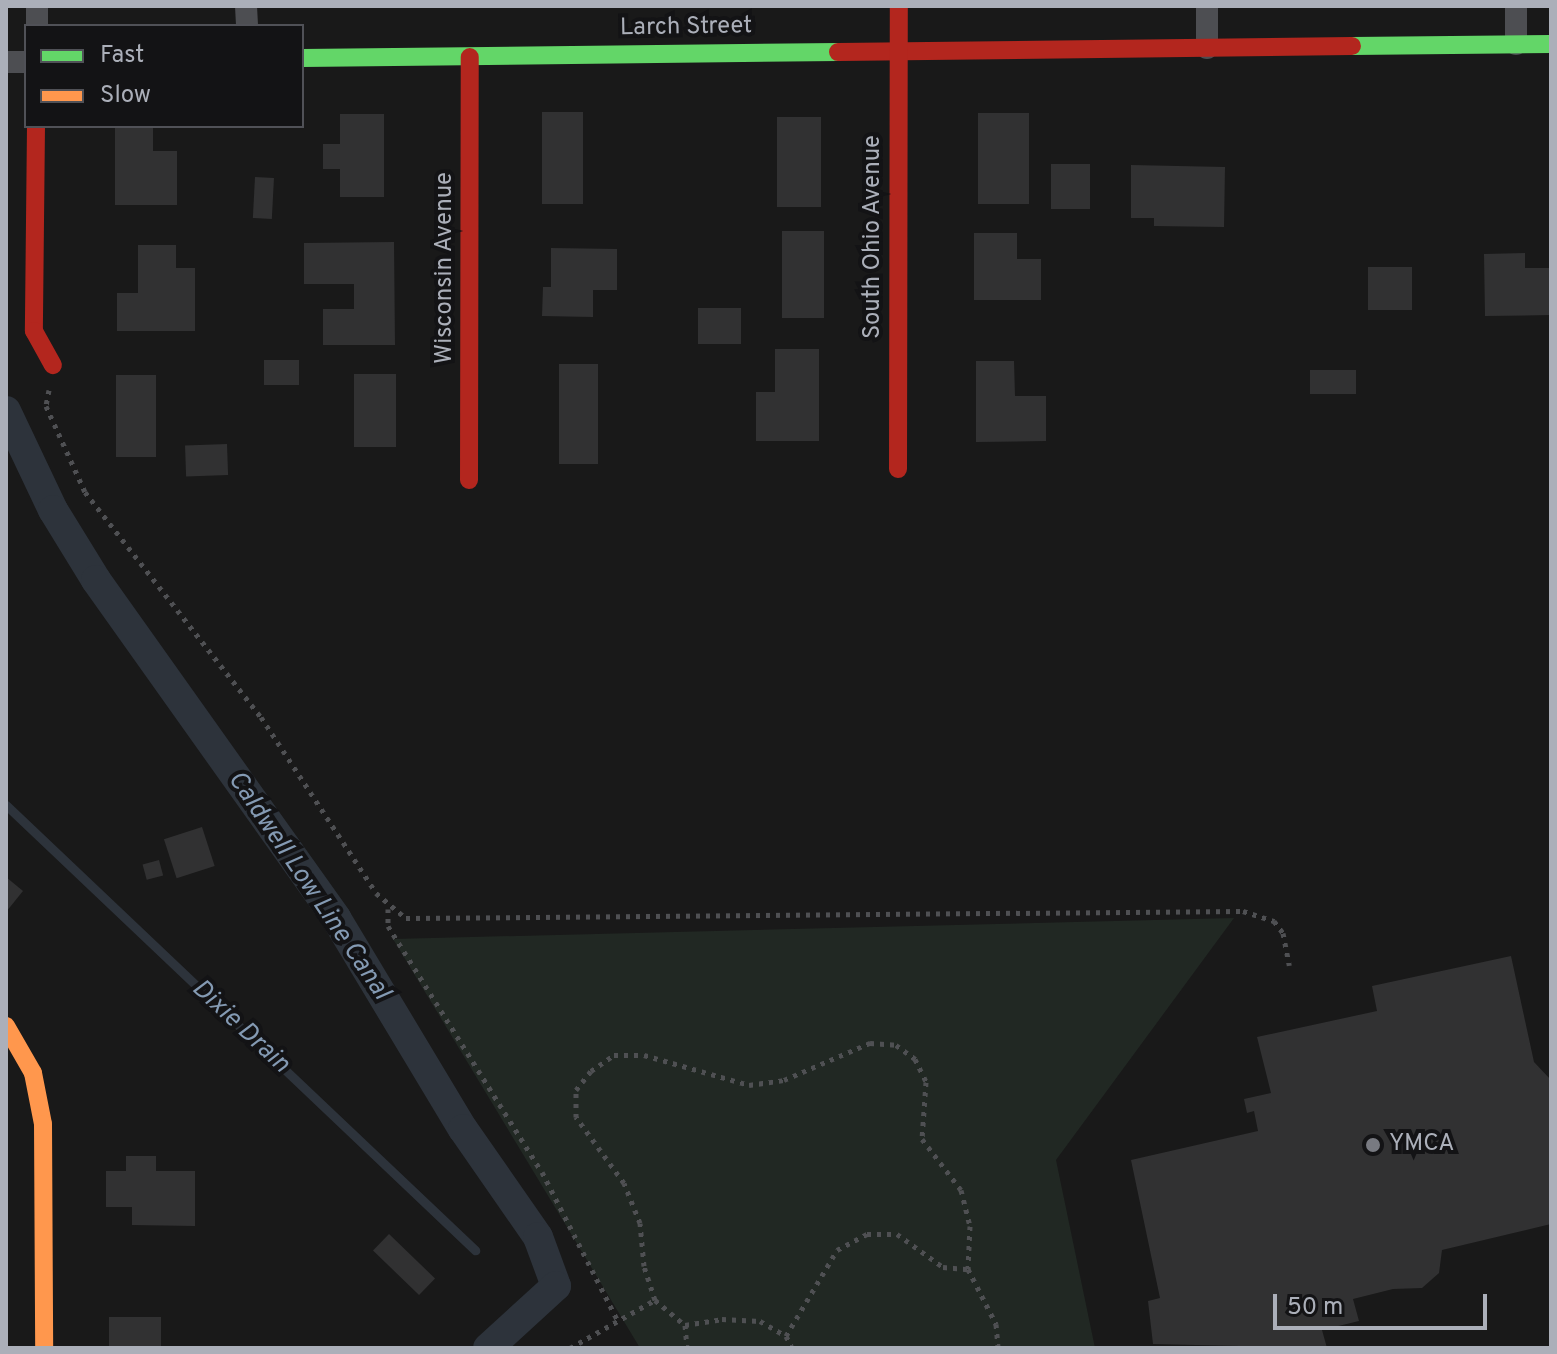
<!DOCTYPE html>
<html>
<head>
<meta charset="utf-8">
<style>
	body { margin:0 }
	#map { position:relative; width:1557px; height:1354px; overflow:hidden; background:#191919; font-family:Overpass,sans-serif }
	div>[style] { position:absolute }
	.green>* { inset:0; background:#212823 }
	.stream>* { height:9px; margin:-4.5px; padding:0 4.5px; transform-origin:4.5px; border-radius:4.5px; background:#2d333b }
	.canal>* { height:30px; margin:-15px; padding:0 15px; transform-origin:15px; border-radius:15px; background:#2d333b }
	.building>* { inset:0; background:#313132; transform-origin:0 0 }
	.path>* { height:5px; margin-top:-2.5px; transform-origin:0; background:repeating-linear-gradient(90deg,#4f5053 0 4px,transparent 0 10px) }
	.street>* { height:22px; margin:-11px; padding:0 11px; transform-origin:11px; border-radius:11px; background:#4d4e52 }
	.fast>* { height:18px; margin:-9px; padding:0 9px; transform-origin:9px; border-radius:9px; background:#63d668 }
	.slow>* { height:18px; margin:-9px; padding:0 9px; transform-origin:9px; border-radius:9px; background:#ff974d }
	.jam>* { height:18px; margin:-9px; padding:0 9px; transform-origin:9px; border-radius:9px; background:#b3261e }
	.dots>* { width:22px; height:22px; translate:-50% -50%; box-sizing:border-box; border:4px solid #131315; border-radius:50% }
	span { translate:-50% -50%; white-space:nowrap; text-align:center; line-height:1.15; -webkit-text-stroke:8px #131315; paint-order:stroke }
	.street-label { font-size:24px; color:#abafb9 }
	.poi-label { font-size:24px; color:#abafb9 }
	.left { translate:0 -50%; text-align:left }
	.water-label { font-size:26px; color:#849ab3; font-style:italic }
	.frame { position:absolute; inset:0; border:8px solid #abafb9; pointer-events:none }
	.legend { position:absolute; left:24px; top:24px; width:280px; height:104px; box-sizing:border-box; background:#131315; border:2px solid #505157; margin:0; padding:10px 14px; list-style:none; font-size:24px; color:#abafb9 }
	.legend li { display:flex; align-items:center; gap:16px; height:40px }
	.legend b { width:40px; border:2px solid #505157 }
	.scale { position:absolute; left:1273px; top:1294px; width:214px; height:36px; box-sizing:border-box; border:4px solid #abafb9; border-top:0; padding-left:10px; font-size:24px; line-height:28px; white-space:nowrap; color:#abafb9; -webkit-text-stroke:6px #131315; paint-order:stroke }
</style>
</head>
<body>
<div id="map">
	<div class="green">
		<i style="clip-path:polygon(1234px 918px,1056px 1160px,1095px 1348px,640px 1348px,393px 939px)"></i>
	</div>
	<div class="stream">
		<i style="left:6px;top:805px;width:647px;rotate:43.5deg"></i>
	</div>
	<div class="canal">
		<i style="left:6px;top:411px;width:110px;rotate:64.6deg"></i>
		<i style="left:53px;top:510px;width:82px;rotate:58.4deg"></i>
		<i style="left:96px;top:580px;width:415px;rotate:54.6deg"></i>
		<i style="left:336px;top:918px;width:246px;rotate:59deg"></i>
		<i style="left:463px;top:1129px;width:131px;rotate:55.2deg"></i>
		<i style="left:538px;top:1237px;width:52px;rotate:69.8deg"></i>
		<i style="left:556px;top:1286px;width:92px;rotate:137.6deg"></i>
	</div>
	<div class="building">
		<i style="left:542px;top:112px;width:41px;height:92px"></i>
		<i style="left:978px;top:113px;width:51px;height:91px"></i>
		<i style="clip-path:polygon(340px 114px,384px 114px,384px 197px,340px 197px,340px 169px,323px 169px,323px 144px,340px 144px)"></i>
		<i style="left:777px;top:117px;width:44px;height:90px"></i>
		<i style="clip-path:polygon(115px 126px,153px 126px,153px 151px,177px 151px,177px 205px,115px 205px)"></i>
		<i style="left:1051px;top:164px;width:39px;height:45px"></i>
		<i style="clip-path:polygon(1131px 165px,1225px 167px,1224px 227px,1154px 226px,1154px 218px,1131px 218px)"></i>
		<i style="left:255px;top:177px;width:19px;height:41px;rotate:3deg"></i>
		<i style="left:782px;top:231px;width:42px;height:87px"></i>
		<i style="clip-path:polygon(974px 233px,1017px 233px,1017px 259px,1041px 259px,1041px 300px,974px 300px)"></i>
		<i style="clip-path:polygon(394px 242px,395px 345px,323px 345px,323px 309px,354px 309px,354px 284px,304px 284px,304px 243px)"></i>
		<i style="clip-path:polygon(138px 245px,176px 245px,176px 268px,195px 268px,195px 331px,117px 331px,117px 293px,138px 293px)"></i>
		<i style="clip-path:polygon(551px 248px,617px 249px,617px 290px,593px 290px,593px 317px,542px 316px,543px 287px,551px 287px)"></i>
		<i style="clip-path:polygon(1525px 253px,1525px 268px,1551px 268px,1551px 315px,1485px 316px,1484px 254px)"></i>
		<i style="left:1368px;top:267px;width:44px;height:43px"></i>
		<i style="left:698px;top:308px;width:43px;height:36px"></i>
		<i style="clip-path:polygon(775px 349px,819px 349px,819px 441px,756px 441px,756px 392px,775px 392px)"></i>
		<i style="left:264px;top:360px;width:35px;height:25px"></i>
		<i style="clip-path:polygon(976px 361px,1014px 361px,1015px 396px,1046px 396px,1046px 441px,976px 442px)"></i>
		<i style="left:559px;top:364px;width:39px;height:100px"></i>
		<i style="left:1310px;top:370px;width:46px;height:24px"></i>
		<i style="left:354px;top:374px;width:42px;height:73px"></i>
		<i style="left:116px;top:375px;width:40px;height:82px"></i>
		<i style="left:227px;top:444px;width:31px;height:42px;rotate:88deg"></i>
		<i style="left:202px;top:827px;width:41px;height:40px;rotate:72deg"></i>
		<i style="left:159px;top:860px;width:16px;height:17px;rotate:75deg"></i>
		<i style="clip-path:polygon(6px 877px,23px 891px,6px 912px)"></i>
		<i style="clip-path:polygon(1511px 956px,1534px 1062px,1551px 1080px,1551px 1224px,1442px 1250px,1439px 1273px,1422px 1288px,1393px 1289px,1353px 1299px,1359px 1321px,1322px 1330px,1327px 1348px,1153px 1344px,1148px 1301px,1160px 1298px,1131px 1160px,1258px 1131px,1254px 1111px,1247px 1113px,1244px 1099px,1271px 1093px,1257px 1037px,1377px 1011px,1372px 986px)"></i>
		<i style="clip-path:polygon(126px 1156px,156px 1156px,156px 1171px,195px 1171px,195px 1226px,132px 1225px,132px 1207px,106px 1207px,106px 1171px,126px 1171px)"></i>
		<i style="left:389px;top:1234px;width:64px;height:23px;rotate:44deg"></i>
		<i style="left:109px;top:1317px;width:52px;height:31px"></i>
	</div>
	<div class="path">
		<i style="left:49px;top:390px;width:16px;rotate:101deg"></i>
		<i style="left:46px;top:406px;width:94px;rotate:65.6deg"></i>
		<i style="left:85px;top:492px;width:286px;rotate:52deg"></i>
		<i style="left:261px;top:717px;width:210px;rotate:56.8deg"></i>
		<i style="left:376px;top:893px;width:39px;rotate:40deg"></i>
		<i style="left:406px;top:918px;width:837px;rotate:-0.48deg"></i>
		<i style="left:1243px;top:911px;width:33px;rotate:18deg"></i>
		<i style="left:1274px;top:921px;width:15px;rotate:53deg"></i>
		<i style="left:1283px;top:933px;width:33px;rotate:79deg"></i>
		<i style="left:388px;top:909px;width:17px;rotate:90deg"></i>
		<i style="left:388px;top:926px;width:290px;rotate:58deg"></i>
		<i style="left:542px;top:1172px;width:167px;rotate:63deg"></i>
		<i style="left:655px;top:1300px;width:36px;rotate:-108deg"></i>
		<i style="left:644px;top:1266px;width:43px;rotate:-95.3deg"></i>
		<i style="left:640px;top:1223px;width:43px;rotate:-111.8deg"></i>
		<i style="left:624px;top:1183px;width:82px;rotate:-126deg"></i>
		<i style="left:576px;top:1117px;width:27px;rotate:-90deg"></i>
		<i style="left:576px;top:1090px;width:24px;rotate:-52deg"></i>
		<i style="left:591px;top:1071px;width:28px;rotate:-35deg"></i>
		<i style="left:614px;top:1055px;width:30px"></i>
		<i style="left:644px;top:1055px;width:109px;rotate:15.9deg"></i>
		<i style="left:749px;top:1085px;width:35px;rotate:-8deg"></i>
		<i style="left:784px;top:1080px;width:94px;rotate:-23.3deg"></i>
		<i style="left:870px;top:1043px;width:26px;rotate:4deg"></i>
		<i style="left:896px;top:1045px;width:24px;rotate:36deg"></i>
		<i style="left:915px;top:1059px;width:25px;rotate:64deg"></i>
		<i style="left:926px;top:1082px;width:57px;rotate:94deg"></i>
		<i style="left:922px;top:1139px;width:64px;rotate:52.6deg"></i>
		<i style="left:961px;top:1190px;width:37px;rotate:76deg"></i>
		<i style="left:970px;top:1226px;width:43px;rotate:92.7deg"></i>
		<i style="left:968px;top:1269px;width:62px;rotate:63deg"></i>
		<i style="left:996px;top:1324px;width:24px;rotate:85deg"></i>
		<i style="left:685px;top:1325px;width:37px;rotate:-9deg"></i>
		<i style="left:722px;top:1319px;width:38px;rotate:3deg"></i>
		<i style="left:760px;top:1321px;width:30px;rotate:30deg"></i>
		<i style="left:786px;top:1336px;width:13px;rotate:63deg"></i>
		<i style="left:786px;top:1336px;width:100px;rotate:-59.3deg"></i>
		<i style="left:837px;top:1250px;width:34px;rotate:-28deg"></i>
		<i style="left:867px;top:1234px;width:30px"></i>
		<i style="left:897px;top:1234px;width:57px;rotate:35.7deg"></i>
		<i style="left:943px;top:1267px;width:25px;rotate:5deg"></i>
		<i style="left:570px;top:1348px;width:98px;rotate:-29.5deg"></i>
		<i style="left:655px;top:1300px;width:39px;rotate:40deg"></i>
		<i style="left:685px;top:1325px;width:23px;rotate:85deg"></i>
	</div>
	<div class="street">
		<i style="left:246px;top:6px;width:20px;rotate:87deg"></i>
		<i style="left:1207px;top:6px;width:42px;rotate:90deg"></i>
		<i style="left:1516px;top:6px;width:38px;rotate:90deg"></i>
		<i style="left:37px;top:26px;width:20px;rotate:-90deg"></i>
		<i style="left:6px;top:62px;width:20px"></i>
	</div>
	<div class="fast">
		<i style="left:1352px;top:46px;width:199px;rotate:-0.6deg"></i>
		<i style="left:302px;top:58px;width:536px;rotate:-0.64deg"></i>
	</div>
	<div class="slow">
		<i style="left:6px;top:1026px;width:54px;rotate:60.1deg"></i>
		<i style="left:33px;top:1073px;width:52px;rotate:78.9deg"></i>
		<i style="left:43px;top:1124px;width:224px;rotate:89.7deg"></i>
	</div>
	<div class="jam">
		<i style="left:838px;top:52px;width:514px;rotate:-0.67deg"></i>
		<i style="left:36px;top:126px;width:205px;rotate:90.6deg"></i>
		<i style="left:34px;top:331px;width:39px;rotate:61deg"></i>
		<i style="left:898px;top:469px;width:463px;rotate:-89.9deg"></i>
		<i style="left:469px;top:480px;width:423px;rotate:-89.9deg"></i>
	</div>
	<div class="dots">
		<i style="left:1373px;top:1145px;background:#787a81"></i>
	</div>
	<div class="street-label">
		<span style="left:686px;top:28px;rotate:-1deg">Larch Street</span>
		<span style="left:874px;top:237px;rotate:-90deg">South Ohio Avenue</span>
		<span style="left:446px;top:268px;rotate:-90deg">Wisconsin Avenue</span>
	</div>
	<div class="poi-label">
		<span class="left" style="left:1389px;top:1145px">YMCA</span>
	</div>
	<div class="water-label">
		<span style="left:308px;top:886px;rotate:56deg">Caldwell Low Line Canal</span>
		<span style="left:240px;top:1027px;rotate:43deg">Dixie Drain</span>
	</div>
	<div class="frame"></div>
	<ul class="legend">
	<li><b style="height:10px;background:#63d668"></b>Fast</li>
	<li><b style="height:10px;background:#ff974d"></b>Slow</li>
	</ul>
	<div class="scale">50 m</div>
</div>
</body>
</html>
